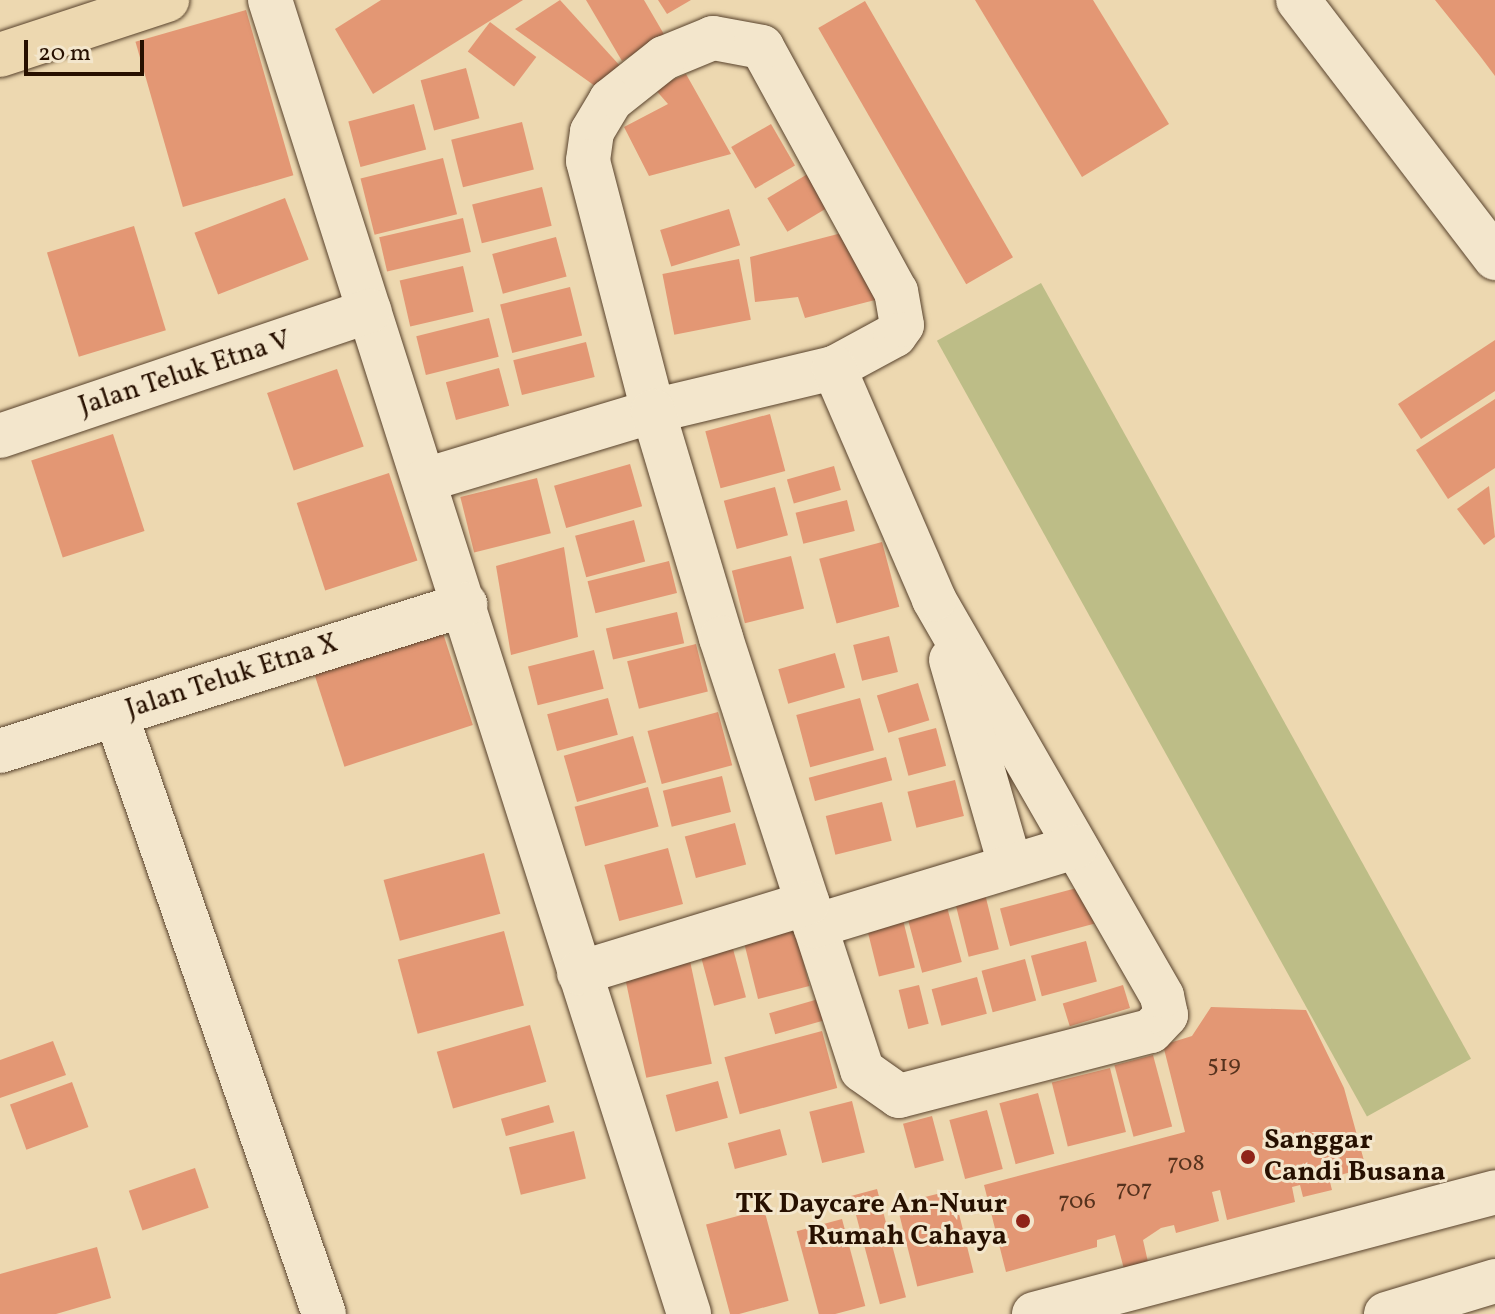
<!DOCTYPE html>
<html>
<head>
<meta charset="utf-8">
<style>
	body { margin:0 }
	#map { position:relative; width:1495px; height:1314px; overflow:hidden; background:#edd8b0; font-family:Vollkorn,serif }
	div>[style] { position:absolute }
	.green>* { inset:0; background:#bdbd87; transform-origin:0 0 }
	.building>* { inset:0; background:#e39774; transform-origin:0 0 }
	.roads { filter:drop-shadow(0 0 2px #58422c) drop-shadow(0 0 2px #58422c) }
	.minor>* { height:44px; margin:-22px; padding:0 22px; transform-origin:22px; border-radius:22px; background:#f3e6cc }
	.highway>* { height:44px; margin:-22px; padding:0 22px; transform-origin:22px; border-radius:22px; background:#edd8b0 }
	.dots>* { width:22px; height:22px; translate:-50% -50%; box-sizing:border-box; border:4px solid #f3e6cc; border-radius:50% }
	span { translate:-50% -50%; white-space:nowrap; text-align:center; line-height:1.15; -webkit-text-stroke:6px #f3e6cc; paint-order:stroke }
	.number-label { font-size:24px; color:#56321d }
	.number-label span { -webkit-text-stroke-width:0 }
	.street-label { font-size:28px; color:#271000 }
	.poi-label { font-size:28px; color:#271000; font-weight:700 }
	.left { translate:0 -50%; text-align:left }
	.right { translate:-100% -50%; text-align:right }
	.scale { position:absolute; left:24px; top:40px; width:120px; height:36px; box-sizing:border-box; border:4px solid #271000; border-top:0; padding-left:10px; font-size:24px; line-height:28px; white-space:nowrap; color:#271000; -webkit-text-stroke:6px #f3e6cc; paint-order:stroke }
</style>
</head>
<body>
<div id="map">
	<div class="green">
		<i style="left:1041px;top:283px;width:887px;height:119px;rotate:61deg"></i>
	</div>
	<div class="building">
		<i style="clip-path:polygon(381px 0,523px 0,373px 94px,335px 29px)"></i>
		<i style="clip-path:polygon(560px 0,622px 68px,595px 86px,515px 29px)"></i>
		<i style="clip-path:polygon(586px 0,644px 0,665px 36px,622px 61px)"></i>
		<i style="clip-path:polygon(658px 0,691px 0,667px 14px)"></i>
		<i style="clip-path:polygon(975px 0,1093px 0,1169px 124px,1082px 177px)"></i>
		<i style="clip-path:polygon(1435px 0,1495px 0,1495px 76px,1480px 56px)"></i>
		<i style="left:865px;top:1px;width:296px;height:54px;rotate:60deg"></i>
		<i style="left:246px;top:10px;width:172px;height:115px;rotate:74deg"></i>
		<i style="left:490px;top:22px;width:58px;height:37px;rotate:37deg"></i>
		<i style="left:466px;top:68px;width:52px;height:47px;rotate:75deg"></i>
		<i style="clip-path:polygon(686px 74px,731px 154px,649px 176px,624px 127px,668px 104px,654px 88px)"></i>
		<i style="left:414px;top:104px;width:47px;height:68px;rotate:75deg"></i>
		<i style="left:522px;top:122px;width:49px;height:73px;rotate:76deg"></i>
		<i style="left:771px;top:124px;width:48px;height:46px;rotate:60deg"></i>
		<i style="left:443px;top:158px;width:58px;height:85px;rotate:76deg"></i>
		<i style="left:811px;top:172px;width:39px;height:51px;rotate:59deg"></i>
		<i style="left:542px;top:187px;width:40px;height:72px;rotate:76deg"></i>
		<i style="left:285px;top:198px;width:66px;height:97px;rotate:69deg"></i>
		<i style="left:729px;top:209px;width:38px;height:72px;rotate:73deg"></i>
		<i style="left:463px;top:218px;width:35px;height:86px;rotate:77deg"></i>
		<i style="left:134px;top:226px;width:109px;height:91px;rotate:73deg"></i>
		<i style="clip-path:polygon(857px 229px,875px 300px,805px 318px,798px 297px,755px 302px,750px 257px)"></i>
		<i style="left:556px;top:237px;width:41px;height:66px;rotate:75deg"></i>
		<i style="left:739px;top:259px;width:62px;height:78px;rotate:79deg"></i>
		<i style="left:463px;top:266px;width:47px;height:65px;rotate:77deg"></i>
		<i style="left:570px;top:287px;width:50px;height:72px;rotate:76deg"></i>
		<i style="left:489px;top:318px;width:40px;height:75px;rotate:76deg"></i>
		<i style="clip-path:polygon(1495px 340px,1495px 391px,1421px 439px,1398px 404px)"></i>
		<i style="left:586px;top:342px;width:36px;height:75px;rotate:76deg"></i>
		<i style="left:499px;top:368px;width:39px;height:55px;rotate:75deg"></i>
		<i style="left:337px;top:369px;width:82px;height:74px;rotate:71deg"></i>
		<i style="clip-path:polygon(1495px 399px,1495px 468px,1448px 499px,1416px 450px)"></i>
		<i style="left:770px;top:414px;width:59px;height:67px;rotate:75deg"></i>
		<i style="left:113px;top:434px;width:102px;height:86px;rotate:72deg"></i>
		<i style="left:630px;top:464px;width:44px;height:79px;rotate:74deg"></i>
		<i style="left:834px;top:466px;width:25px;height:49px;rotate:74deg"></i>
		<i style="left:389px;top:473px;width:92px;height:97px;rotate:72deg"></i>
		<i style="left:537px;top:478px;width:57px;height:79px;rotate:76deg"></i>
		<i style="clip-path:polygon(1489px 486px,1495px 537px,1484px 545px,1457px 509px)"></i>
		<i style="left:775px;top:487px;width:50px;height:53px;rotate:75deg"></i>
		<i style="left:847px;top:500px;width:32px;height:53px;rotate:76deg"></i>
		<i style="left:634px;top:520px;width:43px;height:61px;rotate:75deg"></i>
		<i style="left:882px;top:542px;width:67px;height:65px;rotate:75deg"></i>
		<i style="clip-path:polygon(564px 547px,578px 637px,511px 655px,496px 566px)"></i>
		<i style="left:791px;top:556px;width:54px;height:61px;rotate:76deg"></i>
		<i style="left:669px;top:561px;width:33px;height:84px;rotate:76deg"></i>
		<i style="left:677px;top:612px;width:32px;height:73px;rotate:77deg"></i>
		<i style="left:441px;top:627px;width:103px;height:135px;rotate:72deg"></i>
		<i style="left:889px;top:636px;width:37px;height:37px;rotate:76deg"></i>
		<i style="left:696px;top:644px;width:49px;height:71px;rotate:76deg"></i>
		<i style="left:594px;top:650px;width:40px;height:68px;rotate:76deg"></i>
		<i style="left:835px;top:653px;width:36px;height:59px;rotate:74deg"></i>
		<i style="left:918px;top:683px;width:39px;height:43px;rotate:73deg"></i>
		<i style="left:608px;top:698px;width:38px;height:63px;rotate:75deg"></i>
		<i style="left:860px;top:698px;width:54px;height:66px;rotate:75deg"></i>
		<i style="left:718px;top:712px;width:55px;height:73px;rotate:75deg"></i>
		<i style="left:936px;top:728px;width:39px;height:39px;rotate:75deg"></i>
		<i style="left:633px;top:736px;width:48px;height:72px;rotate:74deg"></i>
		<i style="left:886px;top:757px;width:24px;height:80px;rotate:75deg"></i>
		<i style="left:722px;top:776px;width:37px;height:61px;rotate:76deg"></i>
		<i style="left:955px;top:780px;width:37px;height:49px;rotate:76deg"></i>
		<i style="left:648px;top:787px;width:41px;height:76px;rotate:75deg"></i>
		<i style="left:882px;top:802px;width:40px;height:58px;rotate:76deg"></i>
		<i style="left:735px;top:823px;width:43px;height:52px;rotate:75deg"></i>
		<i style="left:668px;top:848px;width:58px;height:66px;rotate:75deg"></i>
		<i style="left:484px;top:853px;width:63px;height:104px;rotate:75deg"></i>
		<i style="left:1084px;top:886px;width:39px;height:87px;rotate:75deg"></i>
		<i style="left:984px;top:890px;width:61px;height:31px;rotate:76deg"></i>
		<i style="left:947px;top:907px;width:57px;height:41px;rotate:75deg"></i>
		<i style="left:903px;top:920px;width:49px;height:37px;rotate:76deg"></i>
		<i style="left:794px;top:924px;width:64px;height:53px;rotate:76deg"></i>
		<i style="left:504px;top:931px;width:77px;height:110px;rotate:75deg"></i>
		<i style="left:1086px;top:941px;width:42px;height:57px;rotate:75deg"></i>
		<i style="left:732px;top:945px;width:54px;height:33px;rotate:75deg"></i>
		<i style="left:1025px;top:959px;width:43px;height:45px;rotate:75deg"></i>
		<i style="left:690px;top:961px;width:105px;height:67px;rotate:78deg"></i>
		<i style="left:977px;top:977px;width:38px;height:47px;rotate:75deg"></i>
		<i style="left:919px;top:985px;width:40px;height:21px;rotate:76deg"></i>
		<i style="left:1123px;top:985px;width:24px;height:63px;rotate:73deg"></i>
		<i style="left:822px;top:998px;width:22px;height:55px;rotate:74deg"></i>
		<i style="clip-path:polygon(1211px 1007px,1306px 1010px,1344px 1088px,1366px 1168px,1329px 1178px,1332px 1190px,1303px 1197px,1300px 1185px,1292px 1187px,1295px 1202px,1227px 1220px,1220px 1190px,1212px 1192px,1219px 1221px,1176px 1233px,1174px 1225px,1161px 1228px,1143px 1240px,1148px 1262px,1124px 1269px,1115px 1235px,1097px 1240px,1097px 1247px,1006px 1272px,984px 1185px,1185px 1132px,1163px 1045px,1192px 1036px)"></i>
		<i style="left:530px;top:1025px;width:59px;height:97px;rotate:74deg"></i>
		<i style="left:822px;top:1031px;width:59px;height:101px;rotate:75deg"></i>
		<i style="clip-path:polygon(53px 1041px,66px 1075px,0 1098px,0 1060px)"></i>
		<i style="left:1153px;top:1055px;width:74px;height:40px;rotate:75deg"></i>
		<i style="left:1110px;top:1068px;width:66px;height:60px;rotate:76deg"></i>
		<i style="left:718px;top:1081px;width:38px;height:54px;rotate:75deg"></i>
		<i style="left:72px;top:1082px;width:48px;height:66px;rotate:70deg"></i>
		<i style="left:1038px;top:1093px;width:63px;height:40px;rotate:75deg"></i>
		<i style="left:852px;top:1101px;width:53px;height:44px;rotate:76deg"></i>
		<i style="left:549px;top:1105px;width:18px;height:50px;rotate:74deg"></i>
		<i style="left:987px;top:1110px;width:61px;height:39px;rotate:75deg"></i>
		<i style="left:932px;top:1116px;width:46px;height:30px;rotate:75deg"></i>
		<i style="left:780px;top:1129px;width:27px;height:54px;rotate:75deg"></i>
		<i style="left:574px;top:1131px;width:49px;height:67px;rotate:76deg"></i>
		<i style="left:195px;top:1168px;width:42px;height:70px;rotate:71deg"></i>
		<i style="left:877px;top:1189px;width:112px;height:27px;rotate:75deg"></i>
		<i style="left:953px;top:1190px;width:85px;height:58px;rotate:76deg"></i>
		<i style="left:764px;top:1209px;width:95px;height:60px;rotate:75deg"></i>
		<i style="left:842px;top:1219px;width:90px;height:47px;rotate:75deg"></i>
		<i style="clip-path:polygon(97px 1247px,111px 1298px,56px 1314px,0 1314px,0 1274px)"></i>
	</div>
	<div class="roads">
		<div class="minor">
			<i style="left:270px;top:0;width:1379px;rotate:72.31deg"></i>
			<i style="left:1298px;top:0;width:325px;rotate:52.6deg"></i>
			<i style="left:0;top:436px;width:390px;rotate:-18.7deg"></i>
			<i style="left:425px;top:480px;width:238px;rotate:-16.8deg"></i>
			<i style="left:653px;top:411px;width:186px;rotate:-13.4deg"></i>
			<i style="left:834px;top:368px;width:69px;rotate:-28.4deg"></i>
			<i style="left:895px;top:335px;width:12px;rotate:-55deg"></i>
			<i style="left:902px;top:325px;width:34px;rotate:-100deg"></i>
			<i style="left:896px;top:292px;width:279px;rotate:-118.7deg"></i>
			<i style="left:762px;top:47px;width:50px;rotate:-169.6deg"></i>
			<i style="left:713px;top:38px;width:53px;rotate:157.8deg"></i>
			<i style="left:664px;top:58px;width:68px;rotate:141.6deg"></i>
			<i style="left:611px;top:100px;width:37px;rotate:121deg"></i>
			<i style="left:592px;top:132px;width:29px;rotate:98deg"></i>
			<i style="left:588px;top:161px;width:258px;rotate:75.4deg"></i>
			<i style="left:653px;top:411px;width:237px;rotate:73.3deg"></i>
			<i style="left:721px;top:638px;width:454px;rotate:71.9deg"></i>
			<i style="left:862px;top:1070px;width:45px;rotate:35.1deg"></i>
			<i style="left:899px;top:1096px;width:260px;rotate:-14.5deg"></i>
			<i style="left:1151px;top:1031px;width:22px;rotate:-47deg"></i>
			<i style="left:1166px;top:1015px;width:19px;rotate:-102deg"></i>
			<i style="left:1162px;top:996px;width:458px;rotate:-119.9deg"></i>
			<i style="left:934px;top:599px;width:252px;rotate:-113.4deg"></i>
			<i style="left:951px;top:660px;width:213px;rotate:73.9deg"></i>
			<i style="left:116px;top:715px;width:634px;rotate:70.85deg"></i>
			<i style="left:0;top:751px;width:488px;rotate:-17.5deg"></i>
			<i style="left:815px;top:926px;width:272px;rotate:-16.9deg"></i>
			<i style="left:579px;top:973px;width:239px;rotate:-17deg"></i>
			<i style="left:1034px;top:1314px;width:477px;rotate:-14.8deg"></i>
			<i style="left:1386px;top:1314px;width:114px;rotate:-16.8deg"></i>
		</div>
		<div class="highway">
			<i style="left:0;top:55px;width:176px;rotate:-18.2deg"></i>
		</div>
	</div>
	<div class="dots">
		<i style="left:1248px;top:1157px;background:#8f2418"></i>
		<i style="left:1023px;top:1221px;background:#8f2418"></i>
	</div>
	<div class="number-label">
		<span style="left:1224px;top:1066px">519</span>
		<span style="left:1186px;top:1165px">708</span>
		<span style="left:1134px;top:1191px">707</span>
		<span style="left:1077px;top:1203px">706</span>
	</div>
	<div class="street-label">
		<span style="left:185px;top:374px;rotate:-18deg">Jalan Teluk Etna V</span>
		<span style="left:232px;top:677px;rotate:-18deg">Jalan Teluk Etna X</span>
	</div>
	<div class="poi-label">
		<span class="left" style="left:1264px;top:1157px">Sanggar<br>Candi Busana</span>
		<span class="right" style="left:1007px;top:1221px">TK Daycare An-Nuur<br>Rumah Cahaya</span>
	</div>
	<div class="scale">20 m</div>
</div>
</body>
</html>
